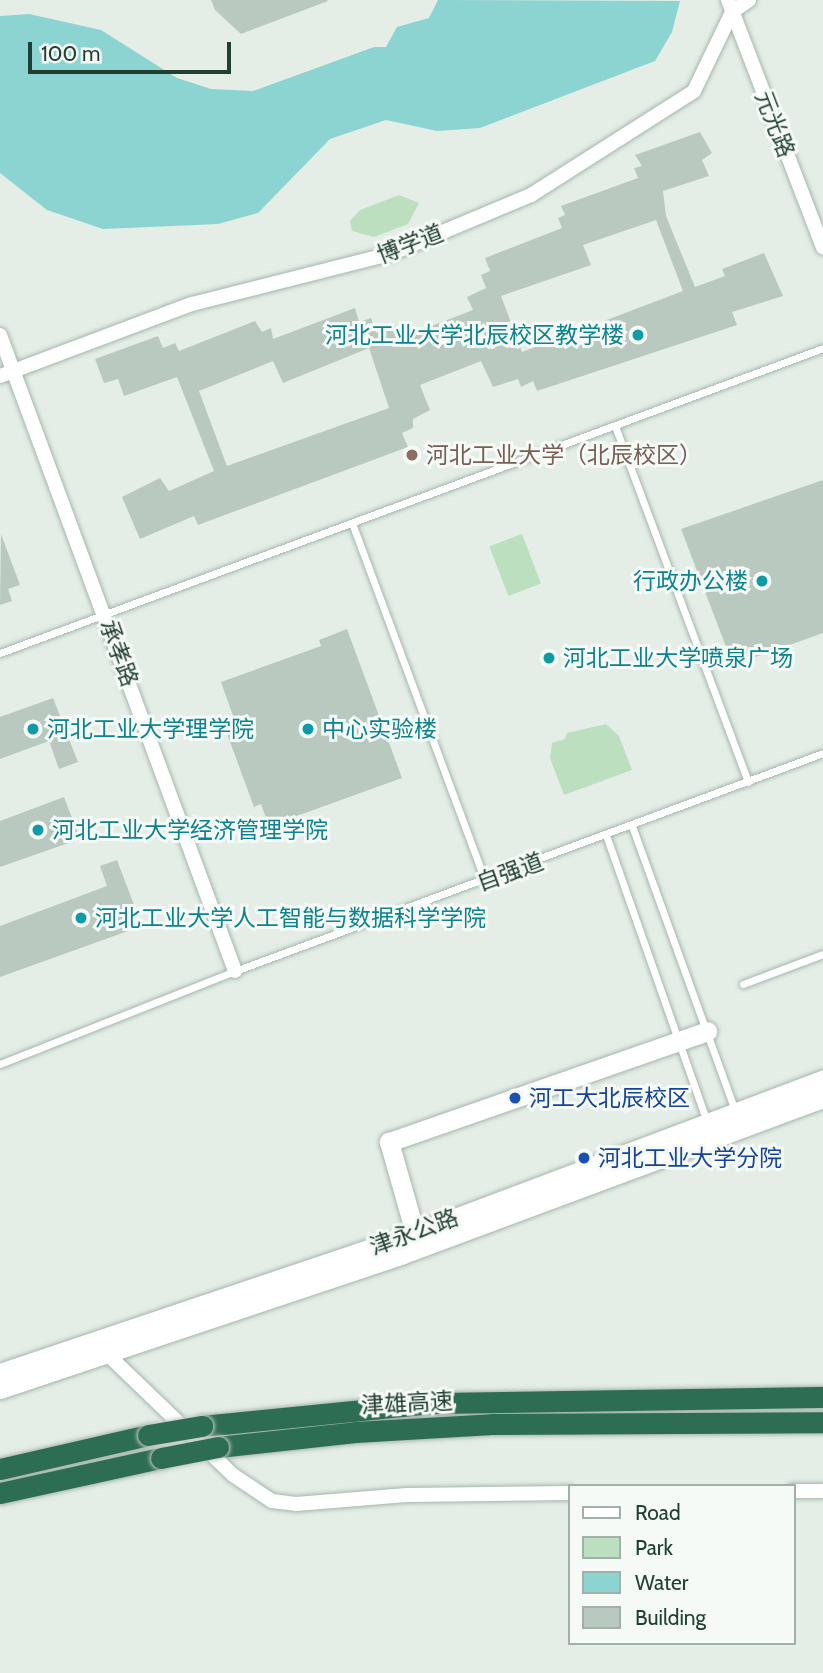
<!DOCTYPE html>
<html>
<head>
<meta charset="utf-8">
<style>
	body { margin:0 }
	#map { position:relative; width:823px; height:1673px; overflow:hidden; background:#e4eee7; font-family:Cabin,"Noto Sans SC",sans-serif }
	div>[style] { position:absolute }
	.green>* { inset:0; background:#bcdfbf; transform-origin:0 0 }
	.water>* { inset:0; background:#8bd4d1 }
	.building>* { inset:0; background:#b9c9c0 }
	.roads { filter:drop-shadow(0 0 2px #a6b6ad) drop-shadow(0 0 2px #a6b6ad) }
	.service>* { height:7px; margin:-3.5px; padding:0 3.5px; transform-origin:3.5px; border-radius:3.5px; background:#fff }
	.minor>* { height:14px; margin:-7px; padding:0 7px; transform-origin:7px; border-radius:7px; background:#fff }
	.tertiary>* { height:19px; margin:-9.5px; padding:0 9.5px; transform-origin:9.5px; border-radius:9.5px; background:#fff }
	.motorway>* { height:21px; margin:-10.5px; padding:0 10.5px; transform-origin:10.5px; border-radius:10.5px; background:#2d6d53 }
	.bridges { filter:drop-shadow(0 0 2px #c1cac6) drop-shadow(0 0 2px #c1cac6) }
	.motorway-bridge>* { height:21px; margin:-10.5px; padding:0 10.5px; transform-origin:10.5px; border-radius:10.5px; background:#2d6d53 }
	.dots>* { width:19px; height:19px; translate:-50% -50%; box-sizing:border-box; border:4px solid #f5faf6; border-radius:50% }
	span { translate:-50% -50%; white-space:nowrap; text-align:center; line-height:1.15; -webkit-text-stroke:6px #f5faf6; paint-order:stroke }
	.street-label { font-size:23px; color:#224032 }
	.culture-label { font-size:23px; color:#0d838f }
	.right { translate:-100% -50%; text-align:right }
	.left { translate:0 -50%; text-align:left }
	.education-label { font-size:23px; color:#785e54 }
	.transit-label { font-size:23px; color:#164399 }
	.legend { position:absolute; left:568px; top:1484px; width:228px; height:161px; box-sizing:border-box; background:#f5faf6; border:2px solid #a1b0a8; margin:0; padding:9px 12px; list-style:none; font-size:21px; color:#224032 }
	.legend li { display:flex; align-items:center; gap:14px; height:35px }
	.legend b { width:35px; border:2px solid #a1b0a8 }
	.scale { position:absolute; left:28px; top:42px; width:203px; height:32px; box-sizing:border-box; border:4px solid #224032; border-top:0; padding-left:9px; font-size:21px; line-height:24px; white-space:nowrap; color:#224032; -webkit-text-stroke:5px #f5faf6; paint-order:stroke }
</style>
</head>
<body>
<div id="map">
	<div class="green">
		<i style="clip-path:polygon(399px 195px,419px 203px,408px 224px,374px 237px,352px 231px,350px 221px,360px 210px)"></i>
		<i style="left:522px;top:534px;width:53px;height:35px;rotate:69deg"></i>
		<i style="clip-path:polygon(606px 724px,619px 736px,632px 770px,564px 795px,550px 758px,552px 743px,565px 739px,567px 733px)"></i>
	</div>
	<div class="water">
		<i style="clip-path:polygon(438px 0,680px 1px,672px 32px,655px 61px,480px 128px,437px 131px,386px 120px,330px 139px,258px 213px,218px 224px,103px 229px,47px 210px,0 173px,0 16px,29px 14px,101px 30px,177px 78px,211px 89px,253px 91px,374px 47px,386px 47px,397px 27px,429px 18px)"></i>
	</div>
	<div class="building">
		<i style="clip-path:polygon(211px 0,327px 0,328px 1px,241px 34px,215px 10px)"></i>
		<i style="clip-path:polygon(evenodd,700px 132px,712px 153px,702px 160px,709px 176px,663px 191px,666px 216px,695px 287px,725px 276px,722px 269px,764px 253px,783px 296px,732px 312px,737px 325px,537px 391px,533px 381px,521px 387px,518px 379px,493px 387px,481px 361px,420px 385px,430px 410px,413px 419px,413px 428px,402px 433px,408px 447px,198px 525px,194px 516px,140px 539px,122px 497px,160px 478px,169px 491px,214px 471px,177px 377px,124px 396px,118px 379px,104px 383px,95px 359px,158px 336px,163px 348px,175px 343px,179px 351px,255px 321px,262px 332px,271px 328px,273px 339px,355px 308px,359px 322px,371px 318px,376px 333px,395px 325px,400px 338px,473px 310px,467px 297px,486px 288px,481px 275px,490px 271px,485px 258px,562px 228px,558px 218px,565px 215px,561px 206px,638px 178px,634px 168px,642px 166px,635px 155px,700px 132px,656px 220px,683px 291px,522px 352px,501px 296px,591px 265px,583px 245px,656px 220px,700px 132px,369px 348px,389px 408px,227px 466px,199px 391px,273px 361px,283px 383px,369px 348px)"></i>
		<i style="clip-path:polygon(823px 480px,823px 633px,733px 665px,681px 529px)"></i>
		<i style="clip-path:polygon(1px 534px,20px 585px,8px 589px,12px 601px,0 605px)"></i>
		<i style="clip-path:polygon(347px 629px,402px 778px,269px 826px,261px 804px,254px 807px,226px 731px,237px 727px,221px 682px,321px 646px,319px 640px)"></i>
		<i style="clip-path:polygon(53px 698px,78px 762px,59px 769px,49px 741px,0 759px,0 717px)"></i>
		<i style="clip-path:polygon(64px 797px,80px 839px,0 867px,0 821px)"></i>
		<i style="clip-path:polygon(117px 860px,142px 926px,0 977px,0 926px,107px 886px,100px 866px)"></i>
	</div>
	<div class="roads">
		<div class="service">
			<i style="left:615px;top:426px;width:380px;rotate:69.5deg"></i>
			<i style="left:352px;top:523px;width:382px;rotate:69.6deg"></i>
			<i style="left:0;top:653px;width:878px;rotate:-20.33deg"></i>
			<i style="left:632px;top:826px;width:303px;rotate:70.1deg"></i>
			<i style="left:606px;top:835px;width:304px;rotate:70.6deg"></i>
			<i style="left:743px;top:984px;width:85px;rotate:-20.6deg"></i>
			<i style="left:0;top:1064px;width:253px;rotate:-21.6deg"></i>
			<i style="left:235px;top:971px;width:627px;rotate:-20.34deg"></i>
		</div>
		<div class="minor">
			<i style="left:728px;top:0;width:265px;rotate:69deg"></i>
			<i style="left:0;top:335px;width:678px;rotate:69.72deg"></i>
			<i style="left:0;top:376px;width:205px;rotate:-20.6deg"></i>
			<i style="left:192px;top:304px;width:204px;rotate:-14.2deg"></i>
			<i style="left:390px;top:254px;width:153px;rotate:-22.7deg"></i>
			<i style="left:531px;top:195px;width:193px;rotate:-32.5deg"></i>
			<i style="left:694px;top:91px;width:88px;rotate:-64.3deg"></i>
			<i style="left:732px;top:12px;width:21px;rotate:-35deg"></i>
			<i style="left:103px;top:1350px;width:180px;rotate:43.9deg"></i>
			<i style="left:233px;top:1475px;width:47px;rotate:33.7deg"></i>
			<i style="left:272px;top:1501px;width:24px;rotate:7deg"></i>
			<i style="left:296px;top:1504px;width:111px;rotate:-4.6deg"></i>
			<i style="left:407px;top:1495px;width:162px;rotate:-0.7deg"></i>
			<i style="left:793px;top:1491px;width:30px"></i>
		</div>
		<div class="tertiary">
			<i style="left:415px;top:1233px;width:95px;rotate:-105.9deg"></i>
			<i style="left:389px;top:1142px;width:337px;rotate:-19.2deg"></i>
			<i style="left:0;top:1373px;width:438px;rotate:-18.6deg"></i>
			<i style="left:415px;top:1233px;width:436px;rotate:-20.6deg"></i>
			<i style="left:0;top:1389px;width:425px;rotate:-18.5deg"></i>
			<i style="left:403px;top:1254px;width:448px;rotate:-20.4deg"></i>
		</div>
		<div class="motorway">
			<i style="left:202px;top:1426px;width:233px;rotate:-5.7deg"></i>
			<i style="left:434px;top:1403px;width:389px;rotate:-0.9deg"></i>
			<i style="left:218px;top:1447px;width:138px;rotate:-6.2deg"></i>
			<i style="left:355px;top:1432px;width:137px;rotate:-3.3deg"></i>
			<i style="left:492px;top:1424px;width:331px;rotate:-0.3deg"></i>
			<i style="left:0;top:1469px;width:152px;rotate:-12.9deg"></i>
			<i style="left:0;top:1493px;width:165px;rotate:-12.3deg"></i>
		</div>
	</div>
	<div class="bridges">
		<div class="motorway-bridge">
			<i style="left:148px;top:1435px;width:55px;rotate:-9.5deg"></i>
			<i style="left:161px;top:1458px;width:58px;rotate:-10.9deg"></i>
		</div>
	</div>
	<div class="dots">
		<i style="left:638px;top:335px;background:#0f9aa8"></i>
		<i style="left:412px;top:455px;background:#8d6e63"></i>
		<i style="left:762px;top:581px;background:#0f9aa8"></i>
		<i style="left:549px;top:658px;background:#0f9aa8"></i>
		<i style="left:33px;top:729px;background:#0f9aa8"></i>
		<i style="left:308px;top:729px;background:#0f9aa8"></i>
		<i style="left:38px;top:830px;background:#0f9aa8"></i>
		<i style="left:81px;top:918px;background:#0f9aa8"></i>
		<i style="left:515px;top:1098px;background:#1a4fb4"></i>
		<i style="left:584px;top:1158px;background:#1a4fb4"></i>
	</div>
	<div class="street-label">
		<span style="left:775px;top:124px;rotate:69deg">元光路</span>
		<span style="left:410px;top:244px;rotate:-21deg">博学道</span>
		<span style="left:119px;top:653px;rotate:70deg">承孝路</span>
		<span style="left:510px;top:872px;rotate:-20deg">自强道</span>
		<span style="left:414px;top:1232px;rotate:-20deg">津永公路</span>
		<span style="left:407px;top:1403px;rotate:-3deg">津雄高速</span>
	</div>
	<div class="culture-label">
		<span class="right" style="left:624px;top:335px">河北工业大学北辰校区教学楼</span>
		<span class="right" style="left:748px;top:581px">行政办公楼</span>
		<span class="left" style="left:563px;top:658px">河北工业大学喷泉广场</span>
		<span class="left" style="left:47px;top:729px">河北工业大学理学院</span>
		<span class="left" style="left:322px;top:729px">中心实验楼</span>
		<span class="left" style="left:52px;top:830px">河北工业大学经济管理学院</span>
		<span class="left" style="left:95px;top:918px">河北工业大学人工智能与数据科学学院</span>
	</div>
	<div class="education-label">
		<span class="left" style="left:426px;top:455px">河北工业大学（北辰校区）</span>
	</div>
	<div class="transit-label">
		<span class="left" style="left:529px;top:1098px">河工大北辰校区</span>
		<span class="left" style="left:598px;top:1158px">河北工业大学分院</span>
	</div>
	<ul class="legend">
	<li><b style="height:9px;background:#fff"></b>Road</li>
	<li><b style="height:19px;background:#bcdfbf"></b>Park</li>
	<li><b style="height:19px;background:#8bd4d1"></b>Water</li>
	<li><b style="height:19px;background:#b9c9c0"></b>Building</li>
	</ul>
	<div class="scale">100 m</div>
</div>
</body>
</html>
